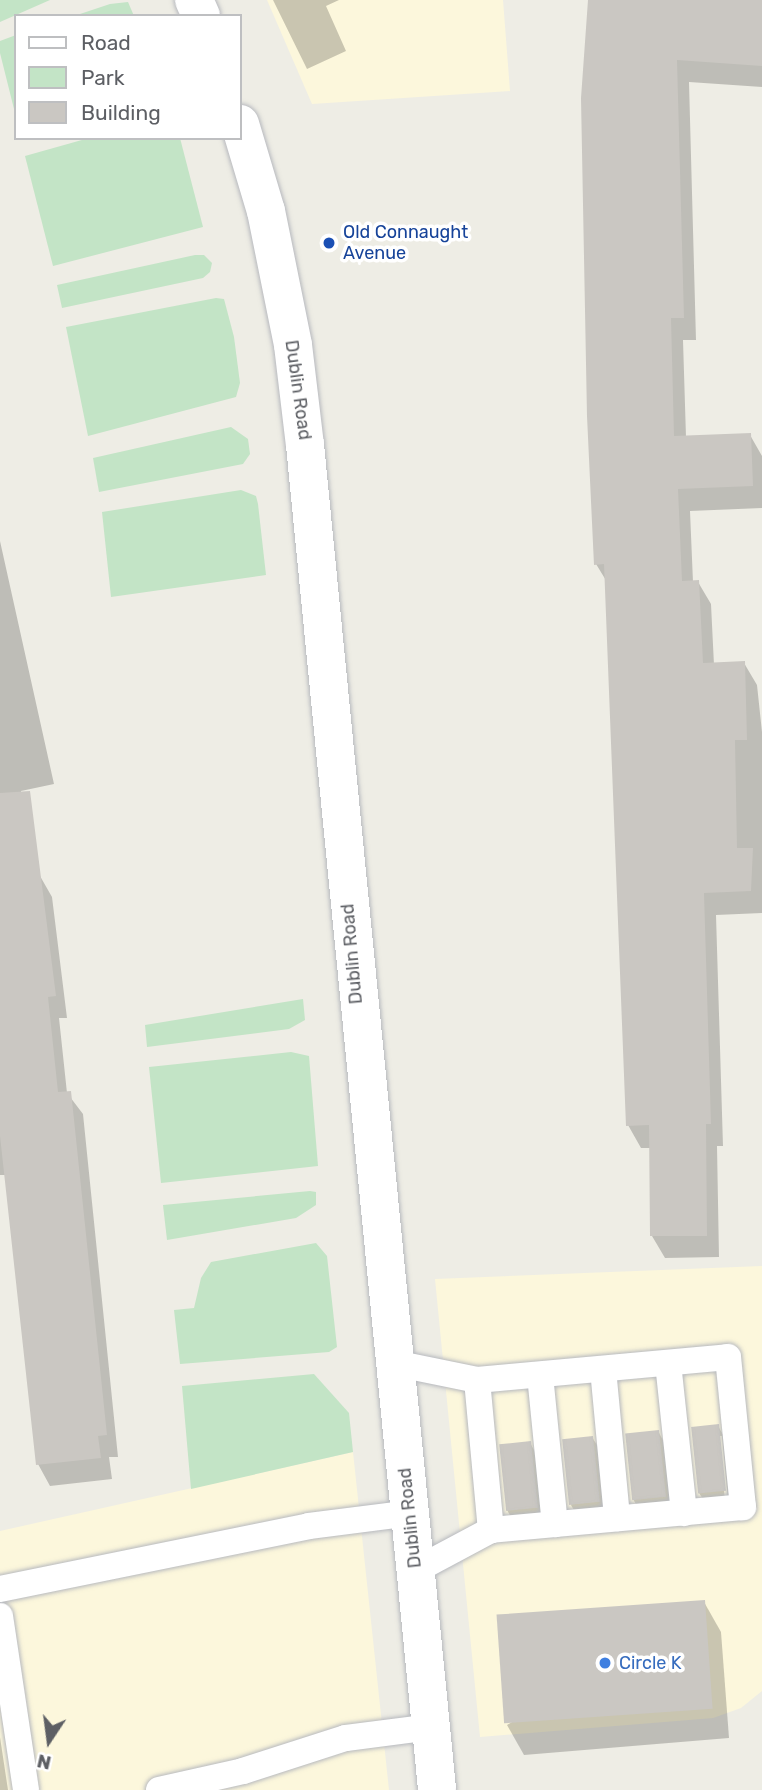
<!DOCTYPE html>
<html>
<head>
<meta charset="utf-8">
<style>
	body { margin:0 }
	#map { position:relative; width:762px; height:1790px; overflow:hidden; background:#eeede5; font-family:Rubik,sans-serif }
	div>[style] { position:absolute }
	.commercial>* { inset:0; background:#fcf7dc }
	.green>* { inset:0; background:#c3e4c6 }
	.shadow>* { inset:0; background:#0003 }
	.building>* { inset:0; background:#cac7c2; transform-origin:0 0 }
	.roads { filter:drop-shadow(0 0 2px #b7b9be) drop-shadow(0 0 2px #b7b9be) }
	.lane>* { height:26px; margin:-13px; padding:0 13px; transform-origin:13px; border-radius:13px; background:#fff }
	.secondary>* { height:38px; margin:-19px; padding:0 19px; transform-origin:19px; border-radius:19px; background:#fff }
	.dots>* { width:19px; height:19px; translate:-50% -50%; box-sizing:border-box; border:4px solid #fff; border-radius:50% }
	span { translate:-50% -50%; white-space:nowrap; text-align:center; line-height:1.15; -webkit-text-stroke:7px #fff; paint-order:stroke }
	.transit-label { font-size:18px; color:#164399 }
	.left { translate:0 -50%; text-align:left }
	.street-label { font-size:18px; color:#5d5f64 }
	.shop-label { font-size:18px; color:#366cbe }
	.legend { position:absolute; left:14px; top:14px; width:228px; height:126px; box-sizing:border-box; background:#fff; border:2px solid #bebfc1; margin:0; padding:9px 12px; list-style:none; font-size:21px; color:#5d5f64 }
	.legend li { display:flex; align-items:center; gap:14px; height:35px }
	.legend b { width:35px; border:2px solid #bebfc1 }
	.north { position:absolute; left:14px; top:1706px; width:70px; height:70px; -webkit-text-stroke:5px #fff; paint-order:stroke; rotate:193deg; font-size:19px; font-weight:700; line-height:28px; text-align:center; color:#5d5f64 }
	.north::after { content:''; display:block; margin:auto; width:24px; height:32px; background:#5d5f64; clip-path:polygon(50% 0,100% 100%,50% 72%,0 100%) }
</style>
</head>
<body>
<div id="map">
	<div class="commercial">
		<i style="clip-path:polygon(267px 0,503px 0,510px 91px,312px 104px)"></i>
		<i style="clip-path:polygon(762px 1266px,762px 1691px,741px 1708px,713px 1718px,480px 1737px,435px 1279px)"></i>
		<i style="clip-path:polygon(353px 1452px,389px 1790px,0 1790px,0 1531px)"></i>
	</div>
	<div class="green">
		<i style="clip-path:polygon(0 0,50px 0,0 22px)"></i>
		<i style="clip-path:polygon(128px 2px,134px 16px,74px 16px,110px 4px)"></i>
		<i style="clip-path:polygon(16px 35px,16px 117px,0 53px,0 41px)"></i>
		<i style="clip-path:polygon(89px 138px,180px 138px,203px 227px,53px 266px,25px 156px)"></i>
		<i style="clip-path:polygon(195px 255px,204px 255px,212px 263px,210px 272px,203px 278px,62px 308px,57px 285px)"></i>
		<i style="clip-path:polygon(216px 298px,224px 299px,234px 337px,240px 383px,236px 397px,88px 436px,66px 327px)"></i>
		<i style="clip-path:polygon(231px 427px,248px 439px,250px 454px,243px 464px,99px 492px,93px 458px)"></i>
		<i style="clip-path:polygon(241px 490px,256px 496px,258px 504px,266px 575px,111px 597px,102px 512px)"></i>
		<i style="clip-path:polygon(303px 999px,305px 1020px,289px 1029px,147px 1047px,145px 1025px)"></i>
		<i style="clip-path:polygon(291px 1052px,309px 1056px,318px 1166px,161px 1183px,149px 1067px)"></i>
		<i style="clip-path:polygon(310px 1191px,316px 1192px,316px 1205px,296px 1218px,167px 1240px,163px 1205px)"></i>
		<i style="clip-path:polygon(316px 1243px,327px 1256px,337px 1347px,329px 1352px,180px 1364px,174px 1310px,194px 1308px,201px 1278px,211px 1262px)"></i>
		<i style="clip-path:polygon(314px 1374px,349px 1413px,353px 1452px,191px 1489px,182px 1386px)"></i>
	</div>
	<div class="shadow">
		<i style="clip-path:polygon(273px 0,339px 0,326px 6px,346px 51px,307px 69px)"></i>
		<i style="clip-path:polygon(590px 0,762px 0,762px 87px,689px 82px,696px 340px,683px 340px,686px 437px,750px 435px,762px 456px,762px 508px,690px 511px,693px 582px,698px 582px,711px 604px,714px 665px,744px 663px,757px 685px,762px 732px,762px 913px,716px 915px,723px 1146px,717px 1146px,719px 1257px,665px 1258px,652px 1236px,651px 1148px,641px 1148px,628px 1125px,607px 582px,596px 564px)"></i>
		<i style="clip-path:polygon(0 541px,54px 784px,21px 791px,30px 877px,40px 876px,52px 897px,67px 1018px,59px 1018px,67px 1093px,83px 1114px,118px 1457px,109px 1457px,112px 1479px,50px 1486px,38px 1464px,6px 1175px,0 1175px)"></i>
		<i style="clip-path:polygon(evenodd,718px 1426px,725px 1438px,731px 1503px,707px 1505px,699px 1493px,718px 1426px,718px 1436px,722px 1436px,728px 1500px,725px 1500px,718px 1436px)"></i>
		<i style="clip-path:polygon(658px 1431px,665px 1444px,672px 1508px,640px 1511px,633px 1499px)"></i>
		<i style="clip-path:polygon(592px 1437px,600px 1450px,606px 1514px,578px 1517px,571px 1505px)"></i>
		<i style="clip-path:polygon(530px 1443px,537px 1455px,543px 1520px,514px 1522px,507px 1510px)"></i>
		<i style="clip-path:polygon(704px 1602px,721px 1632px,729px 1738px,524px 1755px,507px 1725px)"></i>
		<i style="clip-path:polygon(0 1737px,8px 1790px,0 1790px)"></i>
	</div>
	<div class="building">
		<i style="clip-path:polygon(588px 0,762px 0,762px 66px,677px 60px,684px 318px,671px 318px,674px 436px,751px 433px,753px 486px,678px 489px,682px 581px,699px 580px,703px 663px,745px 661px,747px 740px,735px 740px,737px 848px,753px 848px,751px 891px,704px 893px,711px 1124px,706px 1124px,707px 1236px,650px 1236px,649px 1125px,626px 1126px,604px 564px,594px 565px,587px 416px,581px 98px)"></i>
		<i style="clip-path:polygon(30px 791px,56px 996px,48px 997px,58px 1092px,71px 1091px,107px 1435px,98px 1436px,101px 1458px,36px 1465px,0 1136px,0 793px)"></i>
		<i style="left:719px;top:1424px;width:67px;height:28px;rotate:84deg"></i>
		<i style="left:659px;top:1430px;width:67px;height:34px;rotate:84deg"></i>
		<i style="left:593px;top:1436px;width:66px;height:31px;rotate:84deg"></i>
		<i style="left:531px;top:1441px;width:67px;height:32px;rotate:84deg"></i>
		<i style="left:705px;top:1600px;width:109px;height:209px;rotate:86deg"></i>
	</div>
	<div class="roads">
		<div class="lane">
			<i style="left:394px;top:1363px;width:85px;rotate:11.6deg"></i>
			<i style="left:477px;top:1380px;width:252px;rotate:-5.2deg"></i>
			<i style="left:728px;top:1357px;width:151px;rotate:84.3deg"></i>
			<i style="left:743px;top:1507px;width:253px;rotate:174.8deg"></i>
			<i style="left:491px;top:1530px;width:85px;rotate:151.9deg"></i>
			<i style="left:668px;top:1363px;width:151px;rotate:83.9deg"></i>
			<i style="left:603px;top:1369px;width:150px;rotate:84.6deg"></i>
			<i style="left:540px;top:1375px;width:150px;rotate:84.3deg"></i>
			<i style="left:477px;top:1380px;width:151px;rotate:84.7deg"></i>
			<i style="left:0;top:1589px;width:315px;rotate:-11.5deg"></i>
			<i style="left:309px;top:1526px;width:102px;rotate:-7.3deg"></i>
			<i style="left:0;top:1616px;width:176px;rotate:81.5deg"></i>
			<i style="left:159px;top:1790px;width:86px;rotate:-12.7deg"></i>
			<i style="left:243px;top:1771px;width:108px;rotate:-17.8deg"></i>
			<i style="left:346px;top:1738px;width:87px;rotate:-7.3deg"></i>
		</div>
		<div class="secondary">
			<i style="left:194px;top:0;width:17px;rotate:66deg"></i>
			<i style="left:240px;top:124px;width:91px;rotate:73.4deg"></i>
			<i style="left:266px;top:211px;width:137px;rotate:78.6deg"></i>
			<i style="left:293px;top:345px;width:101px;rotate:83.2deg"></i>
			<i style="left:305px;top:445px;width:1351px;rotate:84.39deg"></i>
		</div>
	</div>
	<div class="dots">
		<i style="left:329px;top:243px;background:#1a4fb4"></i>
		<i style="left:605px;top:1663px;background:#3f7fe0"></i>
	</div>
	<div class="transit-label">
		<span class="left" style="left:343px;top:243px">Old Connaught<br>Avenue</span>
	</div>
	<div class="street-label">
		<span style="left:298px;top:390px;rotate:82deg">Dublin Road</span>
		<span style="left:352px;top:954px;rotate:-95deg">Dublin Road</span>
		<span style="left:410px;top:1518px;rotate:-96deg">Dublin Road</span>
	</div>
	<div class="shop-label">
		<span class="left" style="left:619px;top:1663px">Circle K</span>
	</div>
	<ul class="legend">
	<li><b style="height:9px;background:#fff"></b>Road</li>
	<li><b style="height:19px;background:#c3e4c6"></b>Park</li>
	<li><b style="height:19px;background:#cac7c2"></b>Building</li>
	</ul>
	<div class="north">N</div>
</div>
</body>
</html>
